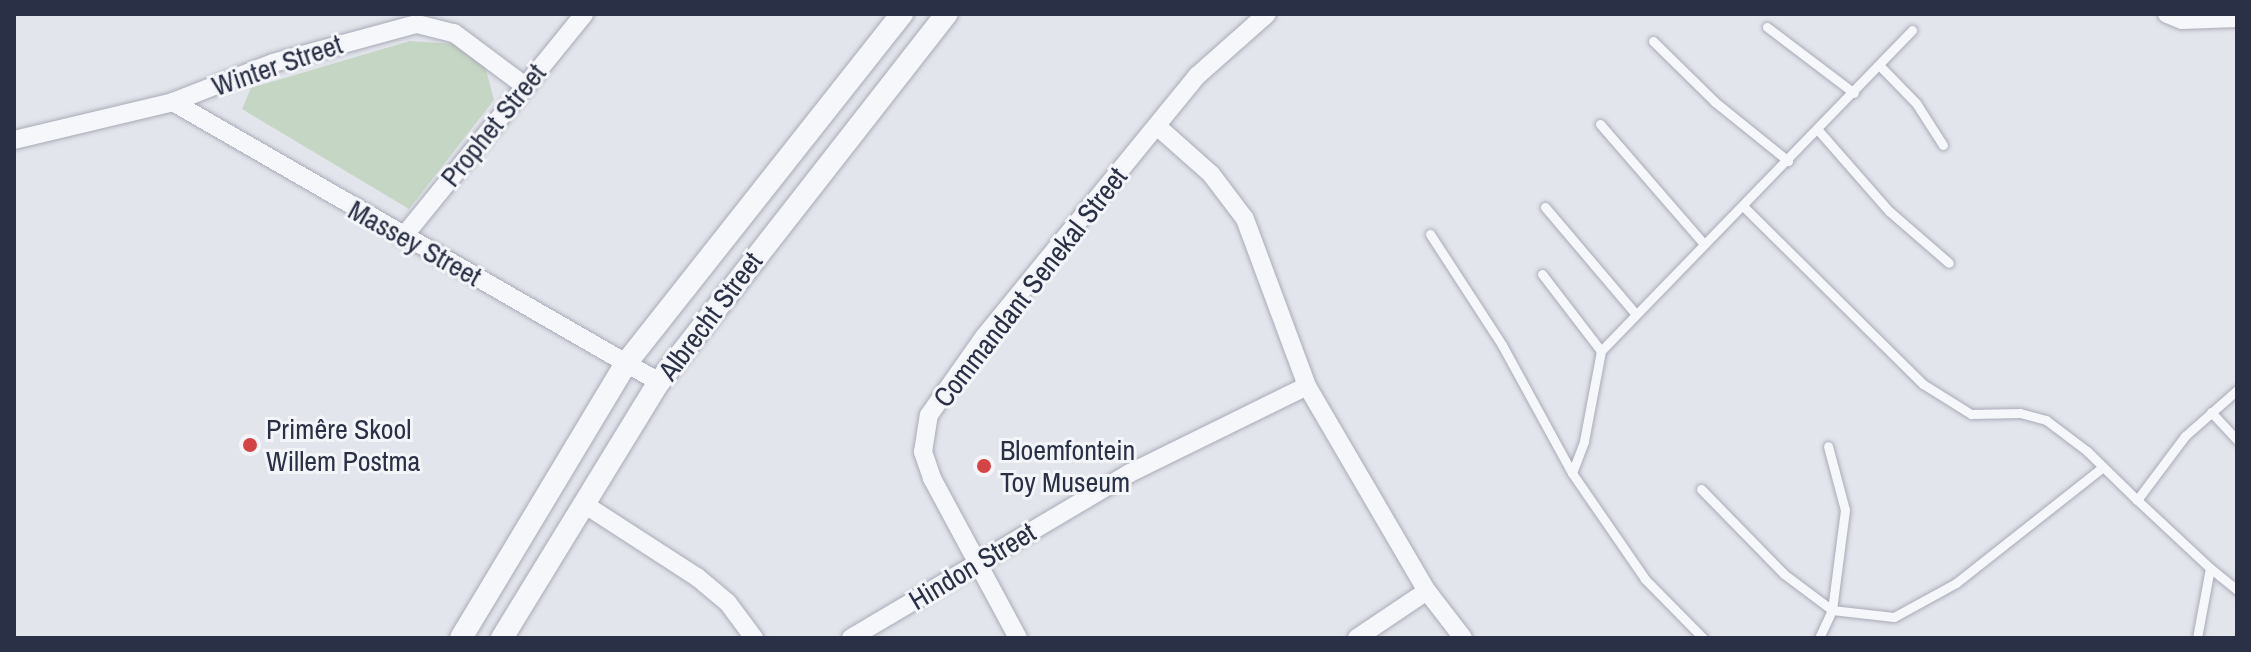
<!DOCTYPE html>
<html>
<head>
<meta charset="utf-8">
<style>
	body { margin:0 }
	#map { position:relative; width:2251px; height:652px; overflow:hidden; background:#e3e5ec; font-family:"Archivo Narrow",sans-serif }
	div>[style] { position:absolute }
	.green>* { inset:0; background:#c6d6c4 }
	.roads { filter:drop-shadow(0 0 2px #a8abb7) drop-shadow(0 0 2px #a8abb7) }
	.service>* { height:9px; margin:-4.5px; padding:0 4.5px; transform-origin:4.5px; border-radius:4.5px; background:#f6f7fa }
	.minor>* { height:18px; margin:-9px; padding:0 9px; transform-origin:9px; border-radius:9px; background:#f6f7fa }
	.tertiary>* { height:22px; margin:-11px; padding:0 11px; transform-origin:11px; border-radius:11px; background:#f6f7fa }
	.dots>* { width:22px; height:22px; translate:-50% -50%; box-sizing:border-box; border:4px solid #f3f5f9; border-radius:50% }
	span { translate:-50% -50%; white-space:nowrap; text-align:center; line-height:1.15; -webkit-text-stroke:6px #f3f5f9; paint-order:stroke }
	.street-label { font-size:28px; color:#2a3045 }
	.poi-label { font-size:28px; color:#2a3045 }
	.left { translate:0 -50%; text-align:left }
	.frame { position:absolute; inset:0; border:16px solid #2a3045; pointer-events:none }
</style>
</head>
<body>
<div id="map">
	<div class="green">
		<i style="clip-path:polygon(410px 41px,454px 44px,485px 66px,494px 100px,409px 209px,242px 109px,251px 88px)"></i>
	</div>
	<div class="roads">
		<div class="service">
			<i style="left:1767px;top:27px;width:109px;rotate:37.2deg"></i>
			<i style="left:1653px;top:41px;width:87px;rotate:44.5deg"></i>
			<i style="left:1715px;top:102px;width:94px;rotate:38.9deg"></i>
			<i style="left:1879px;top:65px;width:53px;rotate:45.8deg"></i>
			<i style="left:1916px;top:103px;width:50px;rotate:57.3deg"></i>
			<i style="left:1600px;top:124px;width:157px;rotate:49.1deg"></i>
			<i style="left:1818px;top:130px;width:108px;rotate:48.8deg"></i>
			<i style="left:1889px;top:211px;width:79px;rotate:40.9deg"></i>
			<i style="left:1743px;top:206px;width:253px;rotate:44.7deg"></i>
			<i style="left:1923px;top:384px;width:57px;rotate:32deg"></i>
			<i style="left:1971px;top:414px;width:49px;rotate:-1.2deg"></i>
			<i style="left:2020px;top:413px;width:27px;rotate:15deg"></i>
			<i style="left:2046px;top:420px;width:51px;rotate:37.1deg"></i>
			<i style="left:2087px;top:451px;width:70px;rotate:44.4deg"></i>
			<i style="left:1545px;top:207px;width:139px;rotate:49.7deg"></i>
			<i style="left:1430px;top:234px;width:132px;rotate:57deg"></i>
			<i style="left:1502px;top:345px;width:146px;rotate:61.3deg"></i>
			<i style="left:1572px;top:473px;width:129px;rotate:55.4deg"></i>
			<i style="left:1645px;top:579px;width:83px;rotate:45.5deg"></i>
			<i style="left:1542px;top:274px;width:97px;rotate:52.5deg"></i>
			<i style="left:2211px;top:412px;width:38px;rotate:47deg"></i>
			<i style="left:1572px;top:473px;width:34px;rotate:-69deg"></i>
			<i style="left:1584px;top:441px;width:92px;rotate:-79.3deg"></i>
			<i style="left:1601px;top:351px;width:447px;rotate:-45.9deg"></i>
			<i style="left:1701px;top:489px;width:119px;rotate:45.7deg"></i>
			<i style="left:1784px;top:574px;width:60px;rotate:36.9deg"></i>
			<i style="left:1832px;top:610px;width:62px;rotate:6.4deg"></i>
			<i style="left:1894px;top:617px;width:71px;rotate:-28.7deg"></i>
			<i style="left:1956px;top:583px;width:187px;rotate:-38.3deg"></i>
			<i style="left:2210px;top:568px;width:100px;rotate:-137deg"></i>
			<i style="left:2137px;top:500px;width:80px;rotate:-53.1deg"></i>
			<i style="left:2185px;top:436px;width:69px;rotate:-41.5deg"></i>
			<i style="left:1819px;top:638px;width:31px;rotate:-65deg"></i>
			<i style="left:1832px;top:610px;width:101px;rotate:-82.6deg"></i>
			<i style="left:1845px;top:510px;width:66px;rotate:-104.9deg"></i>
			<i style="left:2197px;top:638px;width:71px;rotate:-79.5deg"></i>
			<i style="left:2210px;top:568px;width:35px;rotate:39deg"></i>
		</div>
		<div class="minor">
			<i style="left:2167px;top:14px;width:16px;rotate:22deg"></i>
			<i style="left:2182px;top:20px;width:55px;rotate:-2.1deg"></i>
			<i style="left:173px;top:102px;width:561px;rotate:29.95deg"></i>
			<i style="left:1158px;top:127px;width:71px;rotate:41.6deg"></i>
			<i style="left:1211px;top:174px;width:56px;rotate:52.9deg"></i>
			<i style="left:1245px;top:219px;width:178px;rotate:69.6deg"></i>
			<i style="left:1307px;top:386px;width:238px;rotate:59.7deg"></i>
			<i style="left:1427px;top:591px;width:59px;rotate:52.5deg"></i>
			<i style="left:14px;top:140px;width:163px;rotate:-13.4deg"></i>
			<i style="left:173px;top:102px;width:107px;rotate:-21.3deg"></i>
			<i style="left:273px;top:63px;width:149px;rotate:-15.2deg"></i>
			<i style="left:417px;top:24px;width:38px;rotate:14deg"></i>
			<i style="left:454px;top:33px;width:89px;rotate:36.7deg"></i>
			<i style="left:403px;top:237px;width:287px;rotate:-50.9deg"></i>
			<i style="left:584px;top:504px;width:135px;rotate:32.9deg"></i>
			<i style="left:697px;top:577px;width:40px;rotate:40deg"></i>
			<i style="left:728px;top:603px;width:44px;rotate:53.4deg"></i>
			<i style="left:851px;top:638px;width:324px;rotate:-30.6deg"></i>
			<i style="left:1130px;top:473px;width:197px;rotate:-26.2deg"></i>
			<i style="left:1018px;top:638px;width:182px;rotate:-118.3deg"></i>
			<i style="left:932px;top:478px;width:28px;rotate:-109deg"></i>
			<i style="left:923px;top:452px;width:37px;rotate:-81deg"></i>
			<i style="left:929px;top:415px;width:95px;rotate:-54.8deg"></i>
			<i style="left:984px;top:337px;width:338px;rotate:-50.8deg"></i>
			<i style="left:1198px;top:75px;width:92px;rotate:-41.5deg"></i>
			<i style="left:1357px;top:638px;width:84px;rotate:-33.9deg"></i>
		</div>
		<div class="tertiary">
			<i style="left:461px;top:638px;width:322px;rotate:-59deg"></i>
			<i style="left:627px;top:362px;width:444px;rotate:-51.7deg"></i>
			<i style="left:502px;top:638px;width:300px;rotate:-58.5deg"></i>
			<i style="left:659px;top:382px;width:467px;rotate:-52deg"></i>
		</div>
	</div>
	<div class="dots">
		<i style="left:250px;top:445px;background:#d54344"></i>
		<i style="left:984px;top:466px;background:#d54344"></i>
	</div>
	<div class="street-label">
		<span style="left:277px;top:65px;rotate:-19deg">Winter Street</span>
		<span style="left:493px;top:125px;rotate:-51deg">Prophet Street</span>
		<span style="left:415px;top:243px;rotate:29deg">Massey Street</span>
		<span style="left:1030px;top:287px;rotate:-52deg">Commandant Senekal Street</span>
		<span style="left:710px;top:316px;rotate:-53deg">Albrecht Street</span>
		<span style="left:972px;top:566px;rotate:-31deg">Hindon Street</span>
	</div>
	<div class="poi-label">
		<span class="left" style="left:266px;top:445px">Primêre Skool<br>Willem Postma</span>
		<span class="left" style="left:1000px;top:466px">Bloemfontein<br>Toy Museum</span>
	</div>
	<div class="frame"></div>
</div>
</body>
</html>
